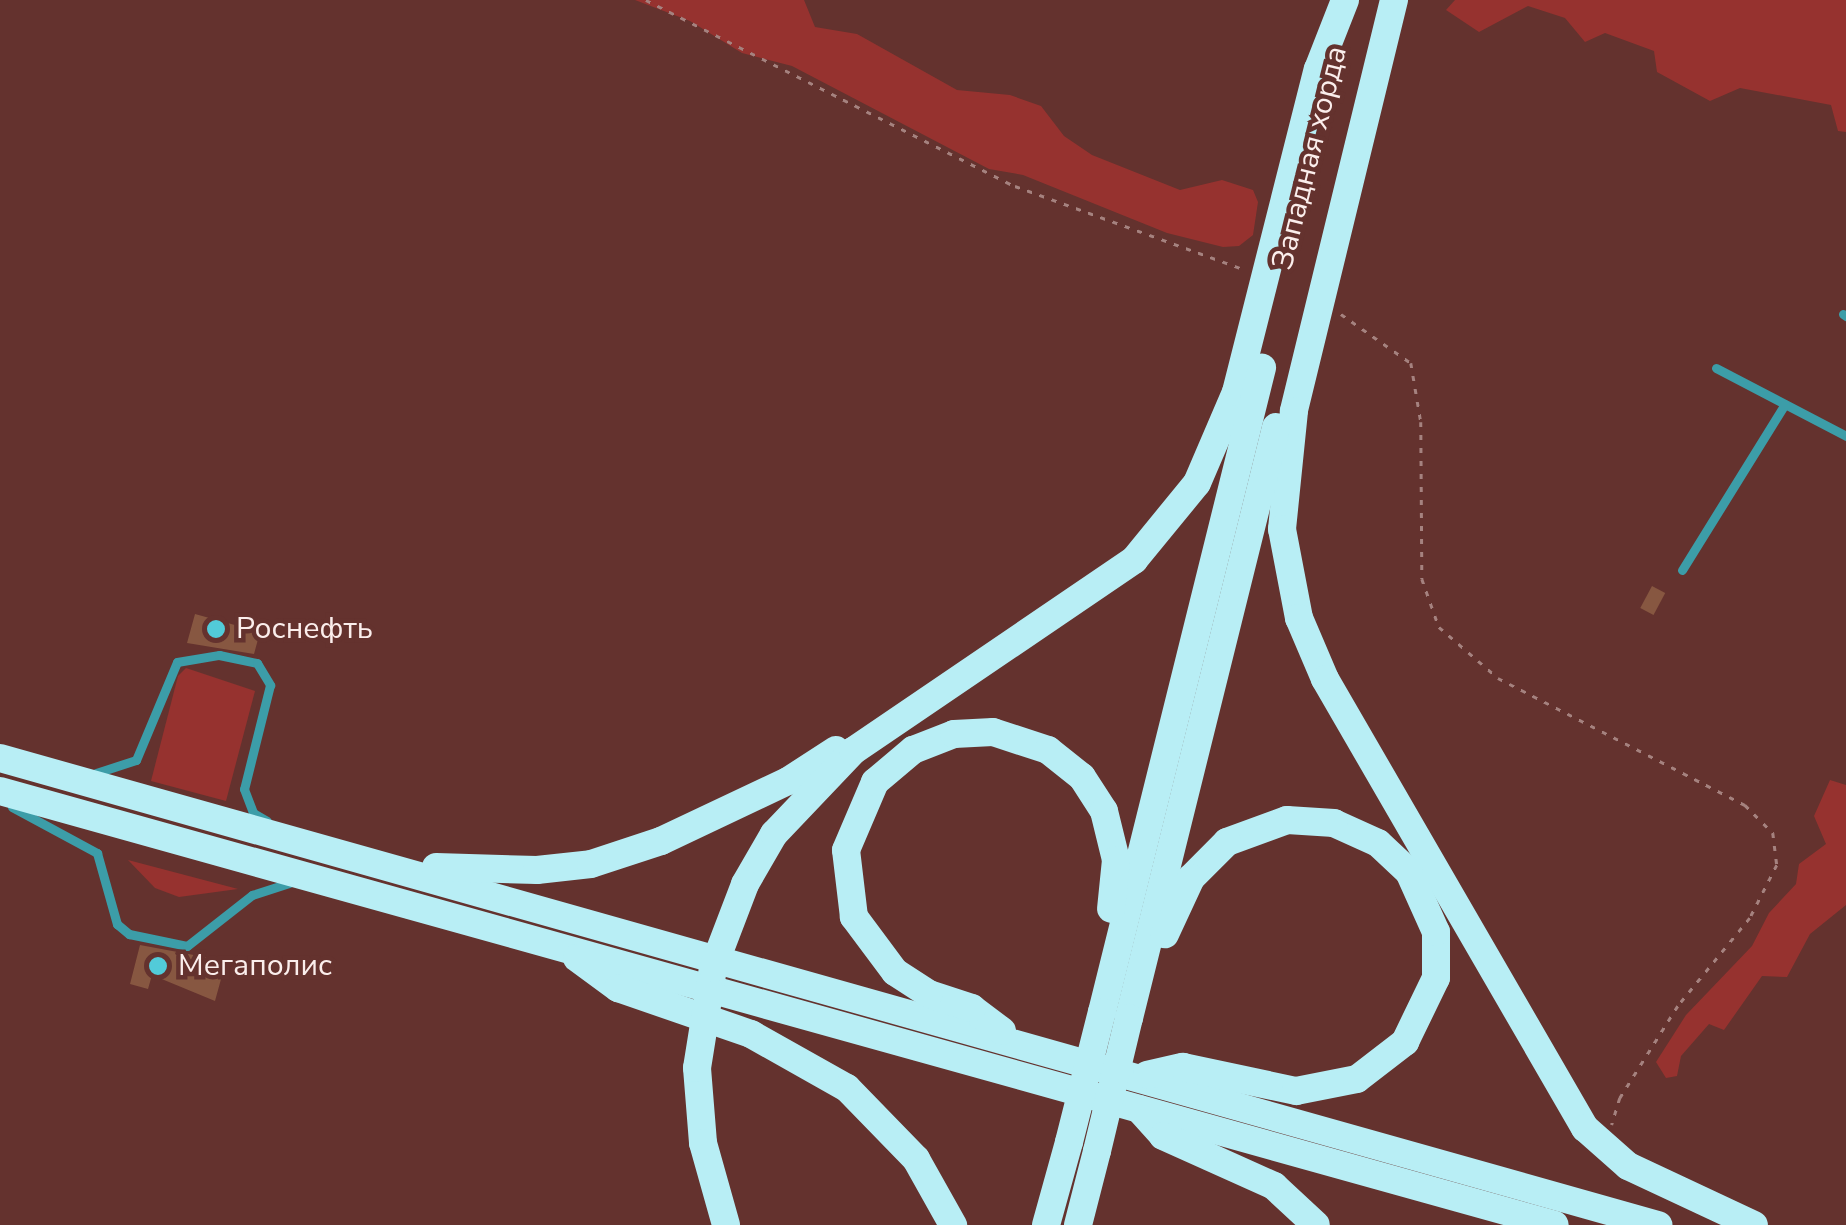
<!DOCTYPE html>
<html>
<head>
<meta charset="utf-8">
<style>
	body { margin:0 }
	#map { position:relative; width:1846px; height:1225px; overflow:hidden; background:#64322e; font-family:"Nunito Sans",sans-serif }
	div>[style] { position:absolute }
	.green>* { inset:0; background:#96322f }
	.building>* { inset:0; background:#875741; transform-origin:0 0 }
	.path>* { height:2.5px; margin-top:-1.25px; transform-origin:0; background:repeating-linear-gradient(90deg,#a5827f 0 5px,transparent 0 13px) }
	.service>* { height:9px; margin:-4.5px; padding:0 4.5px; transform-origin:4.5px; border-radius:4.5px; background:#3c9da8 }
	.trunk>* { height:28px; margin:-14px; padding:0 14px; transform-origin:14px; border-radius:14px; background:#b8eef5 }
	.trunk-bridge>* { height:28px; margin:-14px; padding:0 14px; transform-origin:14px; border-radius:14px; background:#b8eef5 }
	.dots>* { width:28px; height:28px; translate:-50% -50%; box-sizing:border-box; border:5px solid #64322e; border-radius:50% }
	span { translate:-50% -50%; white-space:nowrap; text-align:center; line-height:1.15; -webkit-text-stroke:9px #64322e; paint-order:stroke }
	.street-label { font-size:30px; color:#fbeeec }
	.poi-label { font-size:30px; color:#fbeeec }
	.left { translate:0 -50%; text-align:left }
</style>
</head>
<body>
<div id="map">
	<div class="green">
		<i style="clip-path:polygon(635px 0,804px 0,815px 27px,857px 34px,957px 90px,1010px 95px,1041px 106px,1064px 136px,1092px 155px,1180px 190px,1222px 180px,1253px 190px,1258px 202px,1253px 235px,1239px 246px,1223px 247px,1167px 233px,1023px 175px,989px 169px,792px 66px,742px 53px,690px 21px)"></i>
		<i style="clip-path:polygon(1455px 0,1846px 0,1846px 132px,1838px 131px,1831px 105px,1740px 88px,1710px 101px,1657px 72px,1654px 51px,1605px 33px,1585px 42px,1565px 18px,1528px 6px,1479px 32px,1446px 10px)"></i>
		<i style="clip-path:polygon(186px 668px,255px 691px,226px 801px,151px 781px,178px 676px)"></i>
		<i style="clip-path:polygon(1830px 780px,1846px 785px,1846px 905px,1810px 934px,1787px 977px,1762px 976px,1724px 1030px,1709px 1024px,1681px 1056px,1677px 1076px,1666px 1078px,1656px 1062px,1686px 1015px,1752px 946px,1769px 913px,1796px 884px,1799px 864px,1826px 844px,1814px 816px)"></i>
		<i style="clip-path:polygon(128px 860px,238px 889px,179px 897px,155px 888px)"></i>
	</div>
	<div class="building">
		<i style="left:1652px;top:586px;width:15px;height:25px;rotate:28deg"></i>
		<i style="clip-path:polygon(195px 614px,242px 627px,245px 616px,263px 621px,254px 654px,187px 643px)"></i>
		<i style="clip-path:polygon(140px 945px,226px 961px,215px 1001px,152px 975px,148px 989px,130px 984px)"></i>
	</div>
	<div class="path">
		<i style="left:646px;top:0;width:413px;rotate:26.8deg"></i>
		<i style="left:1015px;top:186px;width:243px;rotate:20deg"></i>
		<i style="left:1341px;top:314px;width:85px;rotate:35deg"></i>
		<i style="left:1411px;top:363px;width:60px;rotate:80.4deg"></i>
		<i style="left:1421px;top:422px;width:157px;rotate:89.6deg"></i>
		<i style="left:1422px;top:579px;width:51px;rotate:70.5deg"></i>
		<i style="left:1439px;top:627px;width:78px;rotate:40.8deg"></i>
		<i style="left:1498px;top:678px;width:278px;rotate:27.2deg"></i>
		<i style="left:1745px;top:805px;width:40px;rotate:45deg"></i>
		<i style="left:1773px;top:833px;width:32px;rotate:83deg"></i>
		<i style="left:1777px;top:865px;width:59px;rotate:117deg"></i>
		<i style="left:1750px;top:918px;width:114px;rotate:129.3deg"></i>
		<i style="left:1678px;top:1006px;width:109px;rotate:122.2deg"></i>
		<i style="left:1620px;top:1098px;width:28px;rotate:107deg"></i>
	</div>
	<div class="service">
		<i style="left:1843px;top:314px;width:4px;rotate:34deg"></i>
		<i style="left:1716px;top:368px;width:147px;rotate:27.6deg"></i>
		<i style="left:1682px;top:570px;width:195px;rotate:-58.2deg"></i>
		<i style="left:96px;top:773px;width:42px;rotate:-18deg"></i>
		<i style="left:136px;top:760px;width:106px;rotate:-67.3deg"></i>
		<i style="left:177px;top:662px;width:43px;rotate:-9.5deg"></i>
		<i style="left:219px;top:655px;width:39px;rotate:12deg"></i>
		<i style="left:257px;top:663px;width:26px;rotate:59deg"></i>
		<i style="left:270px;top:685px;width:107px;rotate:104deg"></i>
		<i style="left:244px;top:789px;width:26px;rotate:69deg"></i>
		<i style="left:253px;top:813px;width:16px;rotate:30deg"></i>
		<i style="left:12px;top:807px;width:97px;rotate:28.4deg"></i>
		<i style="left:97px;top:853px;width:74px;rotate:74.3deg"></i>
		<i style="left:117px;top:924px;width:16px;rotate:40deg"></i>
		<i style="left:129px;top:934px;width:59px;rotate:11.7deg"></i>
		<i style="left:187px;top:946px;width:83px;rotate:-38.1deg"></i>
		<i style="left:252px;top:895px;width:39px;rotate:-18deg"></i>
	</div>
	<div class="trunk">
		<i style="left:1394px;top:0;width:423px;rotate:103.7deg"></i>
		<i style="left:1294px;top:411px;width:119px;rotate:95.8deg"></i>
		<i style="left:1282px;top:529px;width:91px;rotate:79.2deg"></i>
		<i style="left:1299px;top:618px;width:66px;rotate:66.9deg"></i>
		<i style="left:1325px;top:679px;width:519px;rotate:59.93deg"></i>
		<i style="left:1585px;top:1128px;width:57px;rotate:41.5deg"></i>
		<i style="left:1628px;top:1166px;width:139px;rotate:25.1deg"></i>
		<i style="left:0;top:758px;width:1723px;rotate:15.73deg"></i>
		<i style="left:0;top:791px;width:1614px;rotate:15.59deg"></i>
		<i style="left:436px;top:867px;width:101px;rotate:1.7deg"></i>
		<i style="left:537px;top:870px;width:54px;rotate:-6.3deg"></i>
		<i style="left:591px;top:864px;width:74px;rotate:-18.2deg"></i>
		<i style="left:661px;top:841px;width:140px;rotate:-25.3deg"></i>
		<i style="left:788px;top:781px;width:57px;rotate:-32.9deg"></i>
		<i style="left:745px;top:884px;width:58px;rotate:-59.9deg"></i>
		<i style="left:774px;top:834px;width:115px;rotate:-46.4deg"></i>
		<i style="left:853px;top:751px;width:340px;rotate:-34.2deg"></i>
		<i style="left:1134px;top:560px;width:99px;rotate:-50.7deg"></i>
		<i style="left:1197px;top:483px;width:99px;rotate:-66.8deg"></i>
		<i style="left:1236px;top:392px;width:333px;rotate:-75.8deg"></i>
		<i style="left:1318px;top:69px;width:74px;rotate:-68.6deg"></i>
		<i style="left:577px;top:958px;width:51px;rotate:36.2deg"></i>
		<i style="left:618px;top:988px;width:141px;rotate:19.1deg"></i>
		<i style="left:751px;top:1034px;width:110px;rotate:29.4deg"></i>
		<i style="left:847px;top:1088px;width:99px;rotate:45.8deg"></i>
		<i style="left:916px;top:1159px;width:76px;rotate:60.7deg"></i>
		<i style="left:1102px;top:1012px;width:664px;rotate:-76.05deg"></i>
		<i style="left:1129px;top:1018px;width:609px;rotate:-76.03deg"></i>
		<i style="left:1002px;top:1031px;width:38px;rotate:-143deg"></i>
		<i style="left:972px;top:1008px;width:45px;rotate:-162deg"></i>
		<i style="left:929px;top:994px;width:40px;rotate:-147.1deg"></i>
		<i style="left:895px;top:972px;width:69px;rotate:-126.7deg"></i>
		<i style="left:854px;top:917px;width:67px;rotate:-96.8deg"></i>
		<i style="left:846px;top:850px;width:74px;rotate:-66.9deg"></i>
		<i style="left:875px;top:782px;width:50px;rotate:-40.1deg"></i>
		<i style="left:913px;top:750px;width:44px;rotate:-21.3deg"></i>
		<i style="left:954px;top:734px;width:39px;rotate:-3deg"></i>
		<i style="left:993px;top:732px;width:58px;rotate:18.1deg"></i>
		<i style="left:1048px;top:750px;width:43px;rotate:38.5deg"></i>
		<i style="left:1082px;top:777px;width:40px;rotate:57.1deg"></i>
		<i style="left:1104px;top:811px;width:50px;rotate:76.2deg"></i>
		<i style="left:1116px;top:860px;width:49px;rotate:95.8deg"></i>
		<i style="left:697px;top:1068px;width:75px;rotate:85.4deg"></i>
		<i style="left:703px;top:1143px;width:85px;rotate:74.3deg"></i>
		<i style="left:1147px;top:1075px;width:37px;rotate:-13deg"></i>
		<i style="left:1183px;top:1067px;width:116px;rotate:12deg"></i>
		<i style="left:1296px;top:1091px;width:62px;rotate:-11.1deg"></i>
		<i style="left:1357px;top:1079px;width:61px;rotate:-37.6deg"></i>
		<i style="left:1405px;top:1042px;width:71px;rotate:-64.2deg"></i>
		<i style="left:1436px;top:978px;width:46px;rotate:-90deg"></i>
		<i style="left:1436px;top:932px;width:66px;rotate:-114.2deg"></i>
		<i style="left:1409px;top:872px;width:42px;rotate:-136.9deg"></i>
		<i style="left:1378px;top:843px;width:48px;rotate:-155.6deg"></i>
		<i style="left:1334px;top:823px;width:47px;rotate:-176.3deg"></i>
		<i style="left:1287px;top:820px;width:64px;rotate:159.9deg"></i>
		<i style="left:1227px;top:842px;width:51px;rotate:135deg"></i>
		<i style="left:1191px;top:878px;width:62px;rotate:114.9deg"></i>
		<i style="left:1139px;top:1109px;width:36px;rotate:48deg"></i>
		<i style="left:1163px;top:1136px;width:122px;rotate:24.2deg"></i>
		<i style="left:1274px;top:1186px;width:57px;rotate:42.9deg"></i>
		<i style="left:1046px;top:1225px;width:86px;rotate:-74.5deg"></i>
		<i style="left:1078px;top:1225px;width:76px;rotate:-75.6deg"></i>
	</div>
	<div class="trunk-bridge">
		<i style="left:697px;top:1068px;width:101px;rotate:-80.9deg"></i>
		<i style="left:713px;top:968px;width:90px;rotate:-69.1deg"></i>
		<i style="left:1069px;top:1142px;width:134px;rotate:-75.8deg"></i>
		<i style="left:1097px;top:1151px;width:137px;rotate:-76.5deg"></i>
	</div>
	<div class="dots">
		<i style="left:216px;top:629px;background:#52cbd9"></i>
		<i style="left:158px;top:966px;background:#52cbd9"></i>
	</div>
	<div class="street-label">
		<span style="left:1310px;top:158px;rotate:-76deg">Западная хорда</span>
	</div>
	<div class="poi-label">
		<span class="left" style="left:236px;top:629px">Роснефть</span>
		<span class="left" style="left:178px;top:966px">Мегаполис</span>
	</div>
</div>
</body>
</html>
